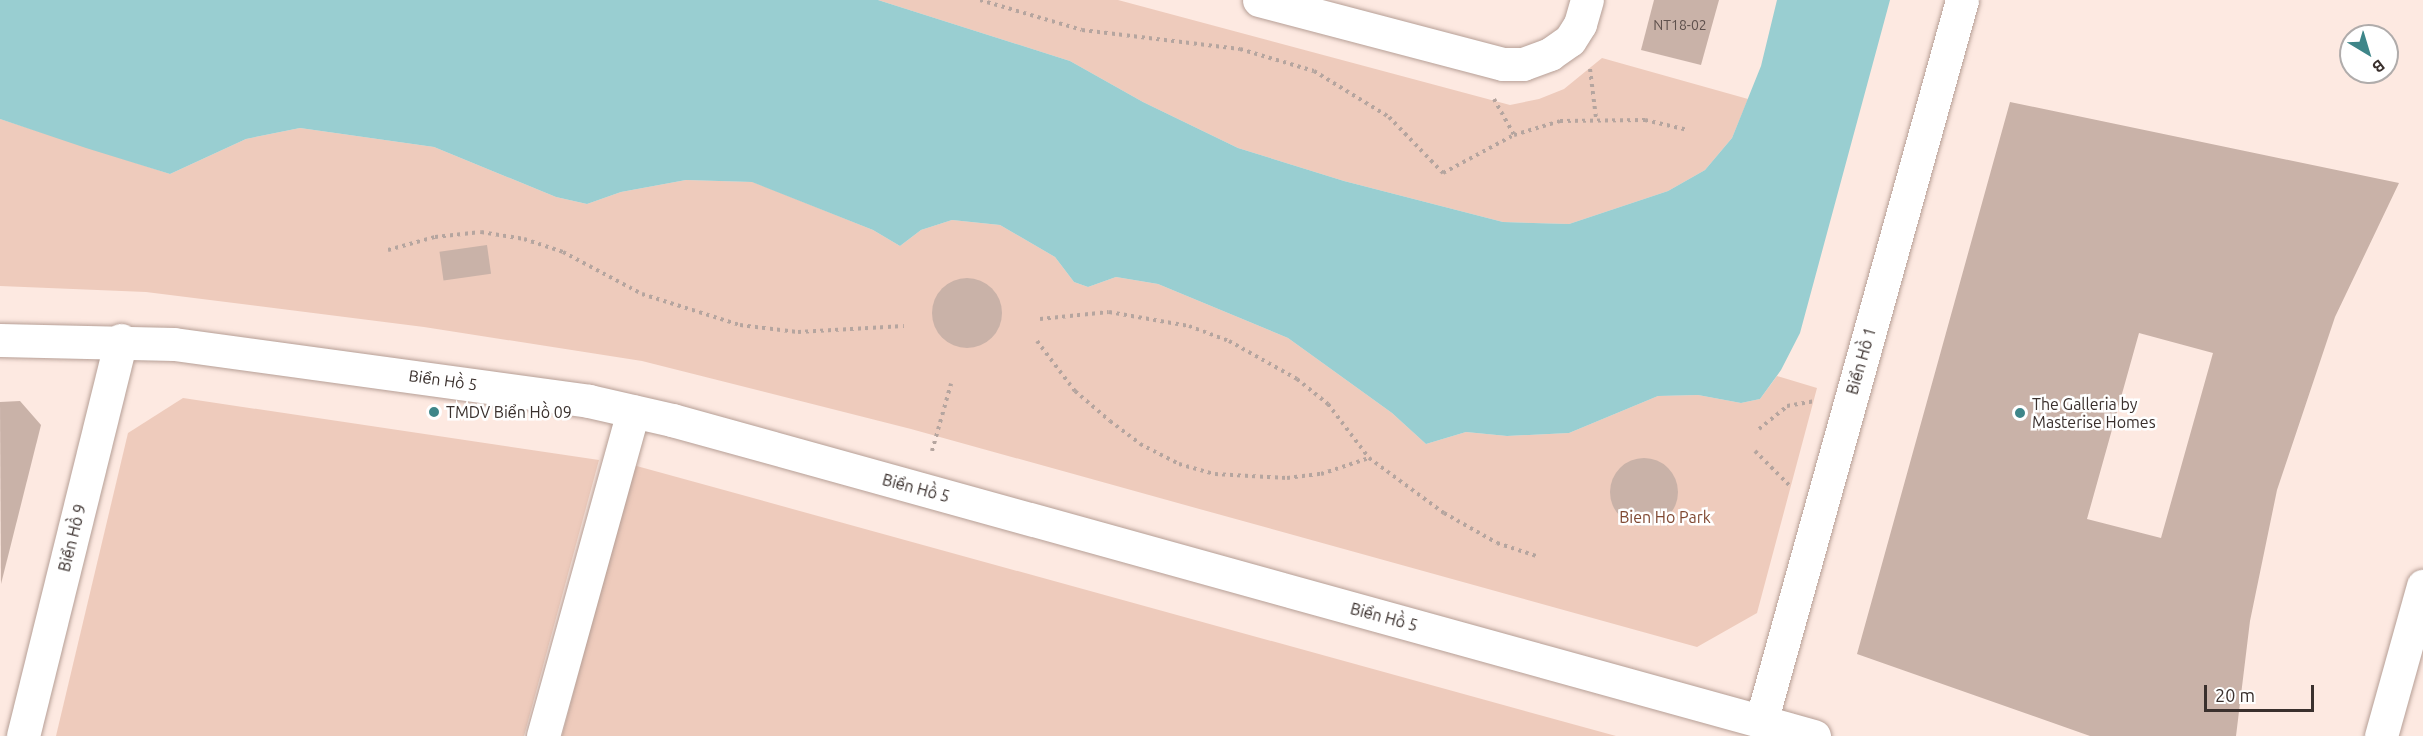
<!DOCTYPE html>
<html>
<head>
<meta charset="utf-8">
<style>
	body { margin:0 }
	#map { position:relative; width:2423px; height:736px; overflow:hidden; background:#fde9e1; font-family:Ubuntu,sans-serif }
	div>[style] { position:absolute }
	.green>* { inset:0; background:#eecbbc }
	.water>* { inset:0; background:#99ced1 }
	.building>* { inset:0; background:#c9b2a8; transform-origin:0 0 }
	.round { border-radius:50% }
	.path>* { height:4px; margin-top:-2px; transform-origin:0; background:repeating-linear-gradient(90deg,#b5a59f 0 3px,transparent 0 7.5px) }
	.roads { filter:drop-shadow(0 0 2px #b69f96) drop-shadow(0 0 2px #b69f96) }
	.minor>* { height:33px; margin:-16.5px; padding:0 16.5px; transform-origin:16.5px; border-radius:16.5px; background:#fff }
	.dots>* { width:16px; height:16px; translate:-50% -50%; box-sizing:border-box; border:3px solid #fff; border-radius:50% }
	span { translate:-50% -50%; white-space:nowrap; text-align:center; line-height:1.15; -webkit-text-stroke:5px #fff; paint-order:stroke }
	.number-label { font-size:14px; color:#5e504c }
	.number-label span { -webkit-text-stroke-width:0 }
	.street-label { font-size:16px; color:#3a302d }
	.poi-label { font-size:16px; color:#3a302d }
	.left { translate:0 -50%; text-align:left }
	.park-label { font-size:16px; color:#7f4730 }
	.north { position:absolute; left:2339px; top:24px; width:60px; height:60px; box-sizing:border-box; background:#fff; border:2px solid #b0acab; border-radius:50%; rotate:142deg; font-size:16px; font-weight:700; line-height:24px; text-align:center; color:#3a302d }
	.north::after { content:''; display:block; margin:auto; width:21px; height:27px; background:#3e8689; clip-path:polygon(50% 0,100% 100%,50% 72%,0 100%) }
	.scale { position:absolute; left:2204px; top:685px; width:110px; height:27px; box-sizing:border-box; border:3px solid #3a302d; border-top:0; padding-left:8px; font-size:18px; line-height:21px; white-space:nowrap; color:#3a302d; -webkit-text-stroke:4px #fff; paint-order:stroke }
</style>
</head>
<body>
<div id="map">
	<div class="green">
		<i style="clip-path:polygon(878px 0,1118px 0,1510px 105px,1539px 99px,1564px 89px,1602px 58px,1748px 99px,1732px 138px,1705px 170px,1668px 191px,1569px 224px,1503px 222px,1344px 181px,1238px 148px,1143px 102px,1070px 61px)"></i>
		<i style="clip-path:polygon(0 119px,170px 174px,246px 139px,300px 128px,434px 147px,556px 197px,587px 204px,621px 192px,686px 180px,753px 182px,873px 230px,900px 246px,921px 230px,952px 220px,1000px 225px,1055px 257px,1074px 282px,1088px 287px,1116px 277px,1158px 284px,1288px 338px,1392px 413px,1426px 444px,1466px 432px,1507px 436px,1569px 433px,1658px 396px,1698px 395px,1741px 403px,1760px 399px,1777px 376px,1817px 388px,1757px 613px,1697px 647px,911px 429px,642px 361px,424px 327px,146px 292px,0 286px)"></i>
		<i style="clip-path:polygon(183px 398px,599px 460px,524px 736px,56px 736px,128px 433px)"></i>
		<i style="clip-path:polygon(633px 465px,1616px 736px,562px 736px)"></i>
	</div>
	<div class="water">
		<i style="clip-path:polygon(0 0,878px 0,1070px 61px,1143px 102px,1238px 148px,1344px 181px,1503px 222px,1569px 224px,1668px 191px,1705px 170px,1732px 138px,1761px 66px,1777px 0,1890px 0,1800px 333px,1781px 370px,1760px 399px,1741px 403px,1698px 395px,1658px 396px,1569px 433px,1507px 436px,1466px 432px,1426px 444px,1392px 413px,1288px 338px,1158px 284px,1116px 277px,1088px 287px,1074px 282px,1055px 257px,1000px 225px,952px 220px,921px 230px,900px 246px,873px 230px,752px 182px,686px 180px,621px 192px,587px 204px,556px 197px,434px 147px,300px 128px,246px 139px,170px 174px,86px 148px,0 119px)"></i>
	</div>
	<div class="building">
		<i style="clip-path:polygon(1654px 0,1719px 0,1701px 65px,1641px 50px)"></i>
		<i style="clip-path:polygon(evenodd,2010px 102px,2399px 183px,2335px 317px,2277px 490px,2250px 621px,2236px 736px,2090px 736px,1857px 654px,2010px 102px,2139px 333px,2213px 353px,2161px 538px,2087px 519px,2139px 333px)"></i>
		<i style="left:487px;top:245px;width:29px;height:48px;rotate:82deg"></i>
		<i class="round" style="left:932px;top:278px;width:70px;height:70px"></i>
		<i style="clip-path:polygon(20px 401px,41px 425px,1px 584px,0 402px)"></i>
		<i class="round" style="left:1610px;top:458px;width:68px;height:68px"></i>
	</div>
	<div class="path">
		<i style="left:980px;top:0;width:106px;rotate:16.4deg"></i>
		<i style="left:1082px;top:30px;width:159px;rotate:6.9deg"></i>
		<i style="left:1240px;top:49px;width:77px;rotate:16.6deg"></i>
		<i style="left:1314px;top:71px;width:88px;rotate:31.5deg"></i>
		<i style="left:1389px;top:117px;width:78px;rotate:46deg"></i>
		<i style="left:1443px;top:173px;width:81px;rotate:-28.2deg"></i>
		<i style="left:1514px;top:135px;width:48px;rotate:-16.9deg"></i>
		<i style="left:1560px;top:121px;width:85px;rotate:-0.7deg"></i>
		<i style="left:1645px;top:120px;width:44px;rotate:13.1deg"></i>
		<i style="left:1590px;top:69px;width:49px;rotate:83deg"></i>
		<i style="left:1494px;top:99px;width:41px;rotate:60.9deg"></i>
		<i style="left:388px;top:250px;width:49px;rotate:-15.5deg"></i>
		<i style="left:435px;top:237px;width:46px;rotate:-6.2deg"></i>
		<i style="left:481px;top:232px;width:44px;rotate:9.2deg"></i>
		<i style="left:524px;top:239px;width:41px;rotate:18.4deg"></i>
		<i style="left:563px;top:252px;width:89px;rotate:28deg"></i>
		<i style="left:642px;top:294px;width:103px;rotate:17.6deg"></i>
		<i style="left:740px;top:325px;width:58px;rotate:6.9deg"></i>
		<i style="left:798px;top:332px;width:106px;rotate:-3.2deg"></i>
		<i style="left:1040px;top:319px;width:69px;rotate:-5.8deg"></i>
		<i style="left:1109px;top:312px;width:81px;rotate:9.9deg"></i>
		<i style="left:1189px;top:326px;width:43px;rotate:20.6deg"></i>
		<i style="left:1229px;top:341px;width:78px;rotate:29.2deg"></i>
		<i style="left:1297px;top:379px;width:40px;rotate:39deg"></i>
		<i style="left:1328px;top:404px;width:68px;rotate:52.8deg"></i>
		<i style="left:1369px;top:458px;width:93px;rotate:36.3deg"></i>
		<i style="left:1444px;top:513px;width:61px;rotate:29.5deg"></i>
		<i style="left:1497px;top:543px;width:41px;rotate:18.4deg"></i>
		<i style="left:1037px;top:341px;width:63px;rotate:52.8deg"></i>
		<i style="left:1075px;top:391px;width:46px;rotate:40.6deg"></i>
		<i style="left:1110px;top:421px;width:38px;rotate:37deg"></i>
		<i style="left:1140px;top:444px;width:44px;rotate:27.1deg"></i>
		<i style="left:1179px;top:464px;width:37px;rotate:16deg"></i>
		<i style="left:1215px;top:474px;width:72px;rotate:3.2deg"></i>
		<i style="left:1287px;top:478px;width:34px;rotate:-7deg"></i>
		<i style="left:1321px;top:474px;width:51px;rotate:-18.4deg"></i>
		<i style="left:1759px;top:429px;width:36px;rotate:-39deg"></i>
		<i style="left:1787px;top:406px;width:27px;rotate:-10deg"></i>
		<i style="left:932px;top:451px;width:70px;rotate:-74.2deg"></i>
		<i style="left:1755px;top:451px;width:49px;rotate:45deg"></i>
	</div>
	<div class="roads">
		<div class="minor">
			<i style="left:1259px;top:0;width:252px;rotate:14.7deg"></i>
			<i style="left:1503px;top:64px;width:20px"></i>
			<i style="left:1523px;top:64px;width:29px;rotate:-20deg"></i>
			<i style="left:1550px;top:54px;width:24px;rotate:-35deg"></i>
			<i style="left:1570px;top:40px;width:19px;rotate:-58deg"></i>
			<i style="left:1580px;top:24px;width:25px;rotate:-74deg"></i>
			<i style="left:0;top:340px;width:174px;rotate:1.3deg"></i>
			<i style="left:174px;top:344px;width:419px;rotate:7.8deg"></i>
			<i style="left:589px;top:401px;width:85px;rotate:12.9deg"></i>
			<i style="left:672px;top:420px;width:1185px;rotate:15.47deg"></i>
			<i style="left:1761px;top:722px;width:749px;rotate:-74.44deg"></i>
			<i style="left:23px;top:736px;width:408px;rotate:-76.1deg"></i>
			<i style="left:543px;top:736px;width:337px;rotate:-74.5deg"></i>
			<i style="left:2381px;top:736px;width:156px;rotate:-74.4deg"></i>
		</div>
	</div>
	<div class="dots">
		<i style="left:434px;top:412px;background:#3e8689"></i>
		<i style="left:2020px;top:413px;background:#3e8689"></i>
	</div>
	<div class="number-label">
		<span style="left:1680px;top:25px">NT18-02</span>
	</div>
	<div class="street-label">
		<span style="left:1861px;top:361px;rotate:-74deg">Biển Hồ 1</span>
		<span style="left:443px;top:380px;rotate:8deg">Biển Hồ 5</span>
		<span style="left:916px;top:488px;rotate:15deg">Biển Hồ 5</span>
		<span style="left:72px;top:538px;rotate:-76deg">Biển Hồ 9</span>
		<span style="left:1384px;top:617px;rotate:15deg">Biển Hồ 5</span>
	</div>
	<div class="poi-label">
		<span class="left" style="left:2032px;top:413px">The Galleria by<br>Masterise Homes</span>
		<span class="left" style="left:446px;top:412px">TMDV Biển Hồ 09</span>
	</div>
	<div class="park-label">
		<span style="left:1665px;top:517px">Bien Ho Park</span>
	</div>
	<div class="north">B</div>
	<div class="scale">20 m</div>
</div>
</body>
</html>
